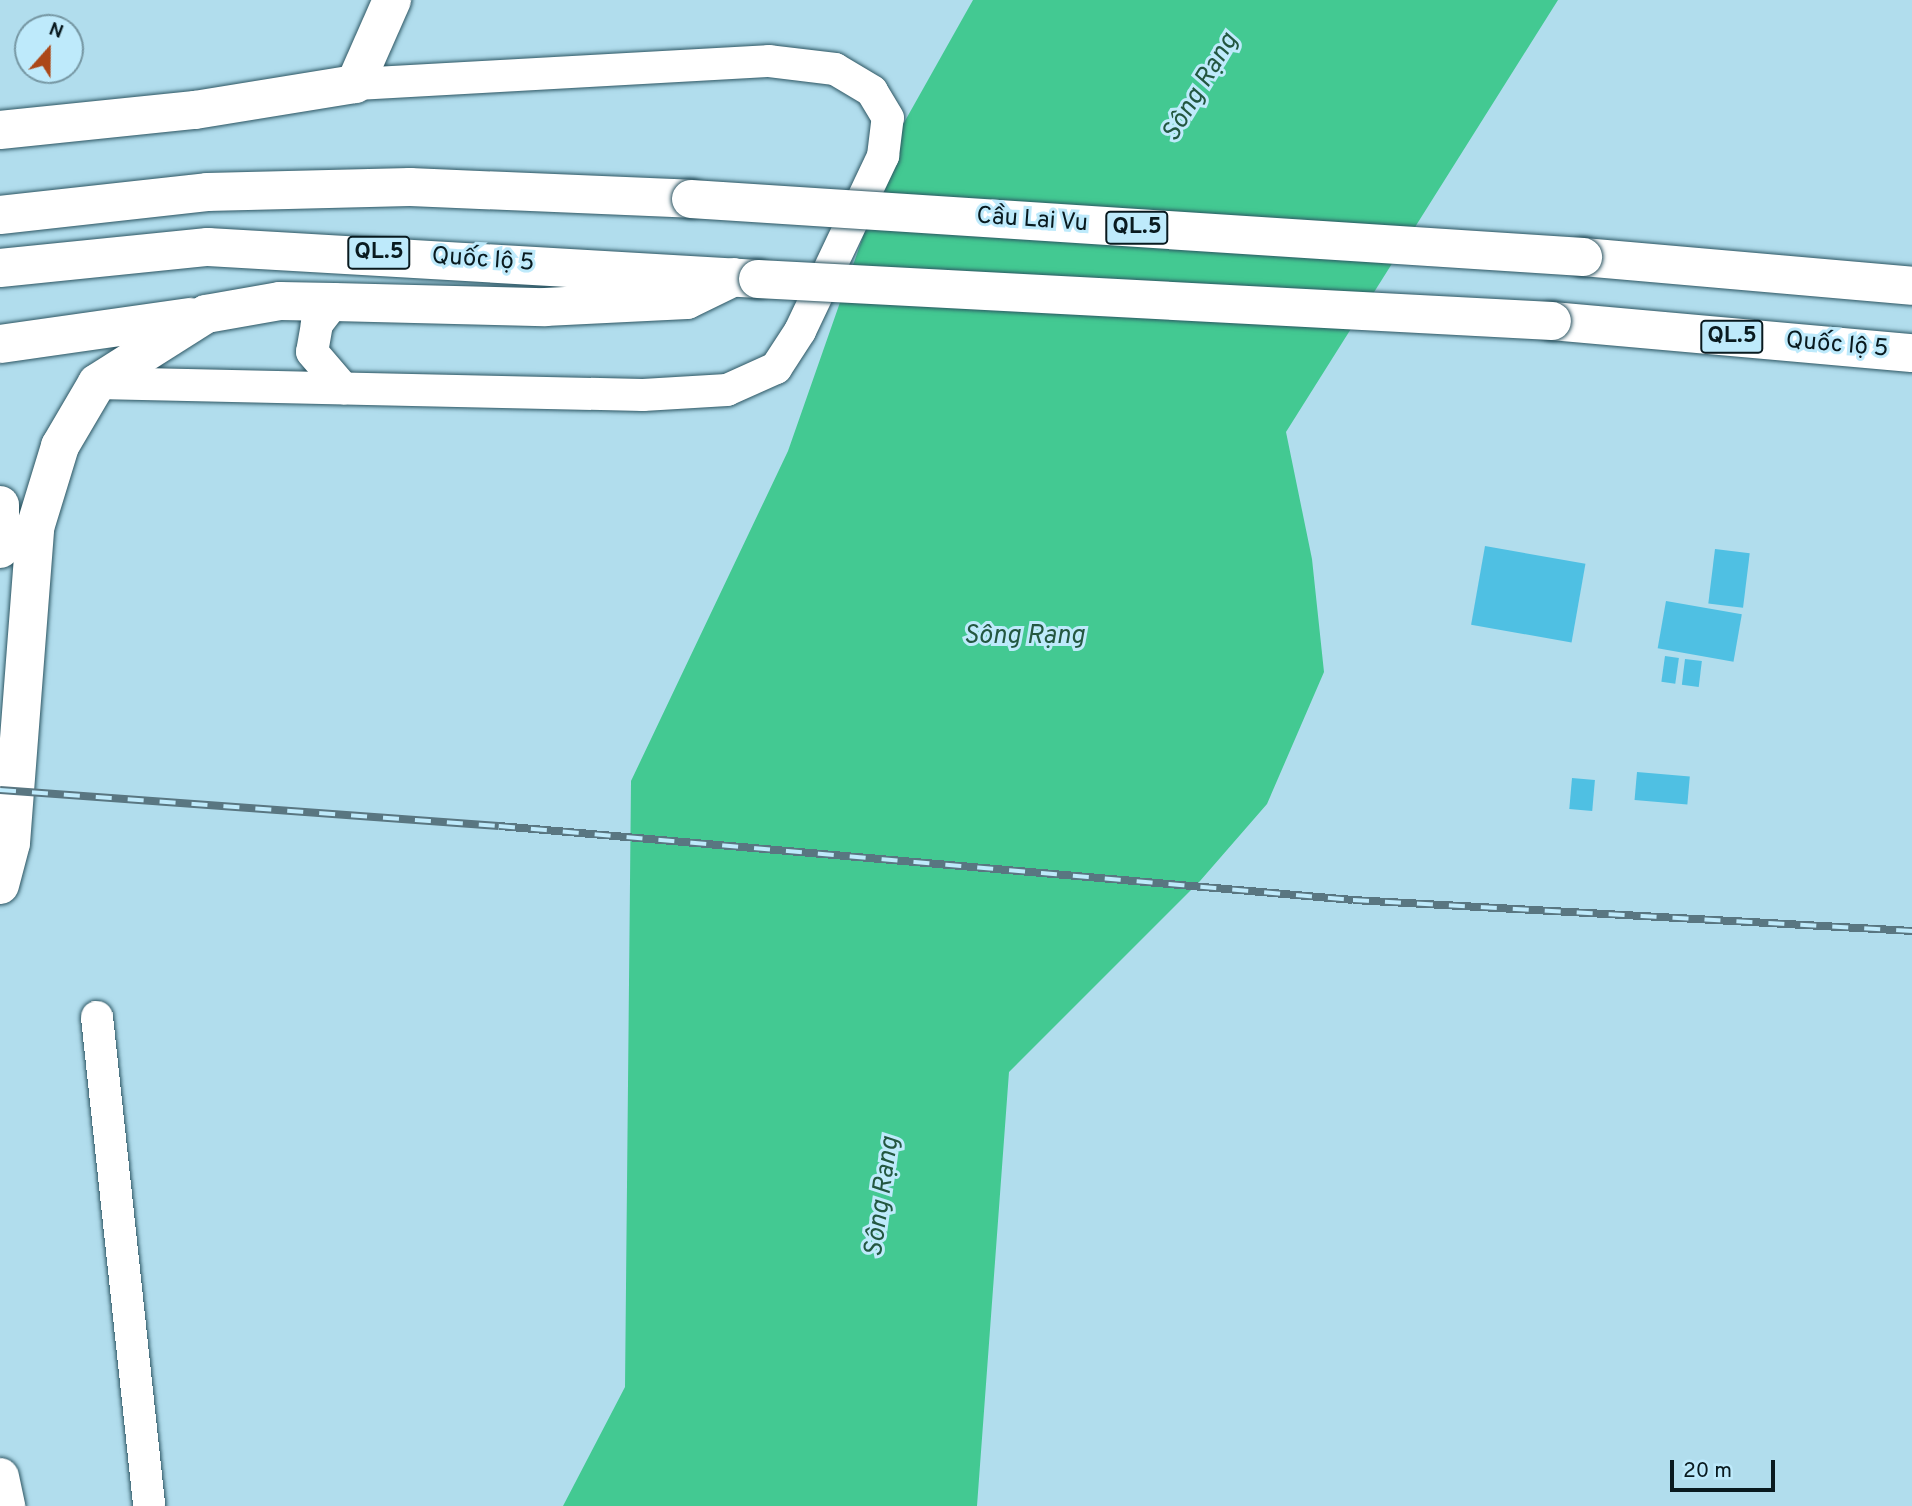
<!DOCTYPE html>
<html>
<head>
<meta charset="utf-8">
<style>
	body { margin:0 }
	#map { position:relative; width:1912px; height:1506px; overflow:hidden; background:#b1dded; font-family:Overpass,sans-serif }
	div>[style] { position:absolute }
	.water>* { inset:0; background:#43c992 }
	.building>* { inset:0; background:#4fc0e3; transform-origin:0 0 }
	.roads { filter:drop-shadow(0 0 2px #2c5562) drop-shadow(0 0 2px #2c5562) }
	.street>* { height:32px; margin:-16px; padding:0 16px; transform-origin:16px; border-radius:16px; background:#fff }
	.secondary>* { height:38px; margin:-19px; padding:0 19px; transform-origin:19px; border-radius:19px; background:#fff }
	.primary>* { height:38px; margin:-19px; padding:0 19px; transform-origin:19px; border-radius:19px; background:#fff }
	.highway>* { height:38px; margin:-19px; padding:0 19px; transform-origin:19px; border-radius:19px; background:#fff }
	.rail>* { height:8px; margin-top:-4px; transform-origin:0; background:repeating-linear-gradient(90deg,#beeafb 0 16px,#597681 0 32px); box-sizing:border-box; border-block:2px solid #597681 }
	.bridges { filter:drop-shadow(0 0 2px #2c5562) drop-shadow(0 0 2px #2c5562) }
	.highway-bridge>* { height:38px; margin:-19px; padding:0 19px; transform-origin:19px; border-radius:19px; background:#fff }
	span { translate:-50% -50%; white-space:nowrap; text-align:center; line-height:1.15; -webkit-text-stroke:6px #beeafb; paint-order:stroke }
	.shield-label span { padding:2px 5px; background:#beeafb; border:2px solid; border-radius:5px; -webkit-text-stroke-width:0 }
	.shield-label { font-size:23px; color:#091a1f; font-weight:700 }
	.street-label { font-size:24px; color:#091a1f }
	.water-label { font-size:26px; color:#235740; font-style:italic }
	.north { position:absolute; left:14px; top:14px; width:70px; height:70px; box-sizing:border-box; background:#beeafb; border:2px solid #7697a3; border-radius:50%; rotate:21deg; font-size:19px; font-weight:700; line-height:28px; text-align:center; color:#091a1f }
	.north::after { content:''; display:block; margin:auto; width:24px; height:32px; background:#ac4818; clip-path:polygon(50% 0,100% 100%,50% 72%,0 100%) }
	.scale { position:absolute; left:1670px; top:1460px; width:105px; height:32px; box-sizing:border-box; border:4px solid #091a1f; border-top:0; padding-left:9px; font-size:21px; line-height:24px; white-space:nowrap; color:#091a1f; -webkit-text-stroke:5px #beeafb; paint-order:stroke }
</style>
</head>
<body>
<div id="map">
	<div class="water">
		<i style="clip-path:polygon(973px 0,1558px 0,1286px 432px,1312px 559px,1324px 672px,1267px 804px,1200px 881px,1009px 1072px,977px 1506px,563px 1506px,625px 1387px,631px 781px,788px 451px,901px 128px)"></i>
	</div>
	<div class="building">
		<i style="left:1485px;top:546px;width:102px;height:80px;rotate:10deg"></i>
		<i style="left:1715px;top:549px;width:35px;height:55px;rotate:7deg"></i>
		<i style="left:1666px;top:601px;width:77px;height:48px;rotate:10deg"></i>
		<i style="left:1665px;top:656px;width:14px;height:26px;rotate:8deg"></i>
		<i style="left:1685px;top:659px;width:17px;height:26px;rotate:7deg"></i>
		<i style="left:1637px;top:772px;width:53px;height:28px;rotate:5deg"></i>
		<i style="left:1572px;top:778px;width:23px;height:31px;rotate:5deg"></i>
	</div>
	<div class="roads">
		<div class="street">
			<i style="left:334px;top:302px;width:28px;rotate:128deg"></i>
			<i style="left:317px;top:324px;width:28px;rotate:100deg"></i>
			<i style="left:312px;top:352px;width:48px;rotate:49.3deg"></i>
			<i style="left:97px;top:383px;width:546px;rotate:1.26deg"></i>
			<i style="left:643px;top:395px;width:84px;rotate:-3.4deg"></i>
			<i style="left:727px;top:390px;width:54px;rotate:-24.2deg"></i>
			<i style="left:776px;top:368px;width:44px;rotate:-57deg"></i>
			<i style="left:800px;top:331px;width:194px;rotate:-64.6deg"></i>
			<i style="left:883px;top:156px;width:38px;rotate:-83deg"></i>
			<i style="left:888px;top:118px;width:31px;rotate:-121deg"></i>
			<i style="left:872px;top:91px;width:43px;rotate:-149.3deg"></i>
			<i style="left:835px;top:69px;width:66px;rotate:-173.1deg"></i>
			<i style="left:769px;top:61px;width:415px;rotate:176.8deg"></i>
			<i style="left:97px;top:1017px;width:492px;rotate:83.9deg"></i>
		</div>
		<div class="secondary">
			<i style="left:0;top:130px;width:196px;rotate:-5.9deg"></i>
			<i style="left:195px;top:110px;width:162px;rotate:-9.2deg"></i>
			<i style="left:355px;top:84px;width:92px;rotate:-66.2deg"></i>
			<i style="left:206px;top:314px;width:75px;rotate:-10deg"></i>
			<i style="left:280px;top:301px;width:54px;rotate:1.1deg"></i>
		</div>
		<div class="primary">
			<i style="left:334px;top:302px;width:211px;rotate:1.4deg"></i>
			<i style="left:545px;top:307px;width:142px;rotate:-2.8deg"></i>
			<i style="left:687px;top:300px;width:52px;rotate:-26.1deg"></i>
			<i style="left:0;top:344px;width:192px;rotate:-8.1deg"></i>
			<i style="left:0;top:505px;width:44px;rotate:90deg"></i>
			<i style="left:0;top:885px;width:43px;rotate:-75.3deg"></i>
			<i style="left:11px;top:843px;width:316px;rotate:-85.6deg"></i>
			<i style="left:35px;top:528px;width:86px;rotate:-73deg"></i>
			<i style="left:60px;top:446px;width:73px;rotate:-59.6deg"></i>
			<i style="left:97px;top:383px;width:129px;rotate:-32.3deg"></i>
			<i style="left:0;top:1477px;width:30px;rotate:78deg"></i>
		</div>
		<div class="highway">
			<i style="left:0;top:215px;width:208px;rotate:-6.3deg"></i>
			<i style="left:207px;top:192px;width:203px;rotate:-1.4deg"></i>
			<i style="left:410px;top:187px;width:281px;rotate:2.4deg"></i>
			<i style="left:1583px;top:257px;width:330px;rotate:5deg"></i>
			<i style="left:0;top:268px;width:209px;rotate:-5.8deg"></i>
			<i style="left:208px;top:247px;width:551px;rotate:3.33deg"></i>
			<i style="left:1552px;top:321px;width:361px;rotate:5.1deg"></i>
		</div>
	</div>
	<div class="rail">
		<i style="left:0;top:790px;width:500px;rotate:4.13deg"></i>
		<i style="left:499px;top:826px;width:857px;rotate:4.95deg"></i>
		<i style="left:1353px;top:900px;width:560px;rotate:3.17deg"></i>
	</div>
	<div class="bridges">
		<div class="highway-bridge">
			<i style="left:691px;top:199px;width:894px;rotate:3.72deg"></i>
			<i style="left:758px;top:279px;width:795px;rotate:3.03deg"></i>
		</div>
	</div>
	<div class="shield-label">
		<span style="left:1137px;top:228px">QL.5</span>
		<span style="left:379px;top:253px">QL.5</span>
		<span style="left:1732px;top:337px">QL.5</span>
	</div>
	<div class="street-label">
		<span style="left:1032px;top:221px;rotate:4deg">Cầu Lai Vu</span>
		<span style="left:483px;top:261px;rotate:4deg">Quốc lộ 5</span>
		<span style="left:1837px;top:346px;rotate:5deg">Quốc lộ 5</span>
	</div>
	<div class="water-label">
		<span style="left:1201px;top:88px;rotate:-59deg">Sông Rạng</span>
		<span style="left:1024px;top:637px">Sông Rạng</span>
		<span style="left:883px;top:1197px;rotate:-82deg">Sông Rạng</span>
	</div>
	<div class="north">N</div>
	<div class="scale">20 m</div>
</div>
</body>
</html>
